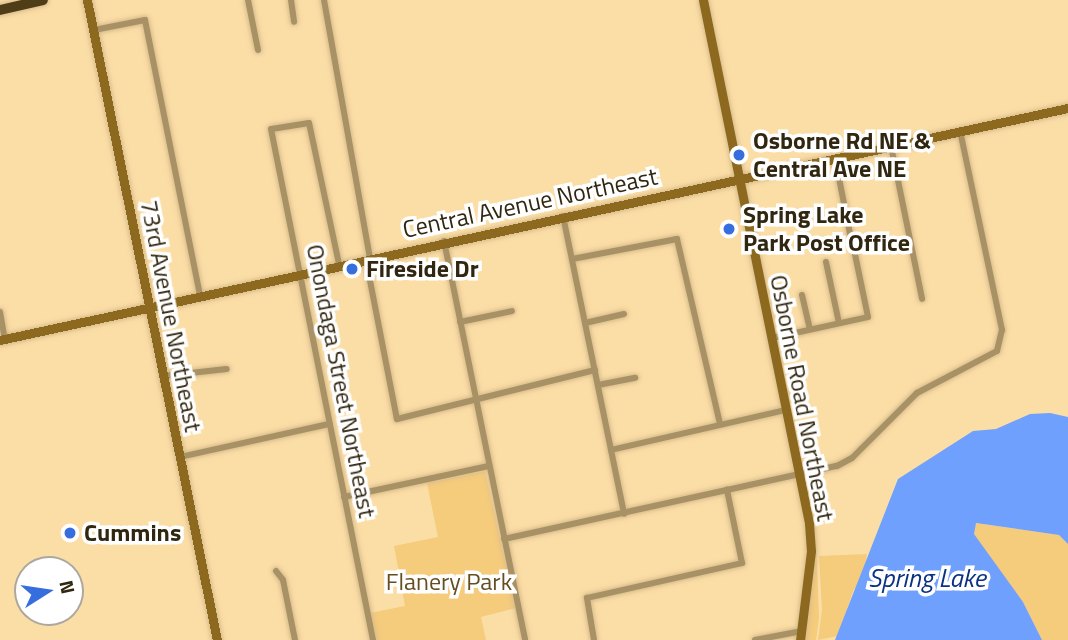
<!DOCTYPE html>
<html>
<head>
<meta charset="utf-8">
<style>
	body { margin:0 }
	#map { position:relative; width:1068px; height:640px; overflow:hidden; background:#fbdda6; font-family:"Titillium Web",sans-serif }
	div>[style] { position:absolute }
	.green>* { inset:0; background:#f5cb7c }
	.water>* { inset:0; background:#6fa0fd }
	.roads { filter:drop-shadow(0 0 2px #d7bc8b) drop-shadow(0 0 2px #d7bc8b) }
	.street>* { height:6px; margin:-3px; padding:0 3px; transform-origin:3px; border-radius:3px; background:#a99166 }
	.secondary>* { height:9px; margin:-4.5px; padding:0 4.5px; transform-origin:4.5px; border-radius:4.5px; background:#8c691e }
	.highway>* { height:10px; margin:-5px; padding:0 5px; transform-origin:5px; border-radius:5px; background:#4f3d18 }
	.dots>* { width:19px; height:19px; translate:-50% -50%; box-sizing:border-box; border:4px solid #fff; border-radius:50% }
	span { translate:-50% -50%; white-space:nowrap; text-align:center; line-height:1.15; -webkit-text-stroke:7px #fff; paint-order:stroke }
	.poi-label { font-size:24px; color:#312610; font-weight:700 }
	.left { translate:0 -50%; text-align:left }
	.street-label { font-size:24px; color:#312610 }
	.park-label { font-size:24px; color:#654e20 }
	.water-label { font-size:26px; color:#0b3281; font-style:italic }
	.north { position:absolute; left:14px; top:556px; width:70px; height:70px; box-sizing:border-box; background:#fff; border:2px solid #ada89f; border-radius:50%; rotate:78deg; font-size:19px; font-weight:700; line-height:28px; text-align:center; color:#312610 }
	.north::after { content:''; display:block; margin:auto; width:24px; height:32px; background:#366edd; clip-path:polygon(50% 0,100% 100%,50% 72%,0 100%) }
</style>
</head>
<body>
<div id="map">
	<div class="green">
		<i style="clip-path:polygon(485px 471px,516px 608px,481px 617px,486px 640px,376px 640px,370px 613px,405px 606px,394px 546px,438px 537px,427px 483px)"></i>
		<i style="clip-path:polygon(975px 523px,1059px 535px,1068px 544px,1068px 640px,1042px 640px,1023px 602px,984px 553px,974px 534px)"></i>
		<i style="clip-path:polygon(816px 535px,819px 618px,816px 640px,806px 640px)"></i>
		<i style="clip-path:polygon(867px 554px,863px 578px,853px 591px,838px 636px,818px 640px,822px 610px,819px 556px)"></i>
	</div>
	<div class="water">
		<i style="clip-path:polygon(1050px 413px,1068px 417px,1068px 544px,1059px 535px,976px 523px,974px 534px,1023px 602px,1042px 640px,835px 640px,898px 479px,973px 431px,996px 429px,1030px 414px)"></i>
	</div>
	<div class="roads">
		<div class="street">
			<i style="left:248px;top:0;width:51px;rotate:78.7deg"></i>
			<i style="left:291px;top:0;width:22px;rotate:82deg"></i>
			<i style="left:324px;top:0;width:261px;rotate:79.9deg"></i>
			<i style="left:94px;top:30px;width:52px;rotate:-11.1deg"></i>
			<i style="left:145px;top:20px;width:280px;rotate:78.7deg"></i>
			<i style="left:891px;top:146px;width:156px;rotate:78.5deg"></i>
			<i style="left:835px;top:158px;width:88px;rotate:78.8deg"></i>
			<i style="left:563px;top:216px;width:304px;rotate:78.4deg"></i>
			<i style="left:444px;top:241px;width:407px;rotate:78.5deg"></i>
			<i style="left:572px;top:259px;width:107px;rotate:-10.8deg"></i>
			<i style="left:677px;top:239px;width:190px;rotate:76.9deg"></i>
			<i style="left:366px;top:260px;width:162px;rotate:79deg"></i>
			<i style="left:397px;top:419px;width:204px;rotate:-13.9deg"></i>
			<i style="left:826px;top:262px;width:62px;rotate:78deg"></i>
			<i style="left:339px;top:264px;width:144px;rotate:-102deg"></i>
			<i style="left:309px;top:123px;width:38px;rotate:171deg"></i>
			<i style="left:271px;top:129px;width:521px;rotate:78.71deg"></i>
			<i style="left:802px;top:295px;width:35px;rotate:77deg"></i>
			<i style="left:0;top:312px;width:27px;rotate:80deg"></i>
			<i style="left:460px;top:322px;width:53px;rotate:-11.9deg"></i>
			<i style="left:585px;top:323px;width:40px;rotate:-13deg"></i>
			<i style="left:772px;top:338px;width:98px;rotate:-12.3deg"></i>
			<i style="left:868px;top:317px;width:64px;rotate:-101.7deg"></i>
			<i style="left:163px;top:376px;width:64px;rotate:-6.2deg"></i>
			<i style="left:598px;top:385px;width:38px;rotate:-11deg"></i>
			<i style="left:611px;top:450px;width:180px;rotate:-12.9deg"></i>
			<i style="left:180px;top:457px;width:153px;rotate:-12.5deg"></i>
			<i style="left:344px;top:497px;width:148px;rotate:-12.1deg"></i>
			<i style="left:504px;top:539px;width:341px;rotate:-12.4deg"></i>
			<i style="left:837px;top:466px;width:17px;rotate:-28deg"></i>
			<i style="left:852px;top:458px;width:92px;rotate:-45deg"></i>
			<i style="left:917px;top:393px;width:90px;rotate:-27.7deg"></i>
			<i style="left:997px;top:351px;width:22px;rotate:-77deg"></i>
			<i style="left:1002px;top:330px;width:203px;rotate:-101.9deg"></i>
			<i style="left:276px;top:571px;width:11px;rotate:52deg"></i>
			<i style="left:283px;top:580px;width:61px;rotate:78.7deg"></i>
			<i style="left:594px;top:640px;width:43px;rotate:-99.5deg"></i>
			<i style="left:587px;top:598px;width:159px;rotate:-12.7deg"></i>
			<i style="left:742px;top:563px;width:75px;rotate:-101.6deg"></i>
			<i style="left:755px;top:640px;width:48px;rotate:-10.8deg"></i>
		</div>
		<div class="secondary">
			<i style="left:87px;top:0;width:653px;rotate:78.52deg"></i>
			<i style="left:703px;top:0;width:534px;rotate:78.54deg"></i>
			<i style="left:809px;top:523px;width:28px;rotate:86deg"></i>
			<i style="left:811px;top:551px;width:90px;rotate:97deg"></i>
			<i style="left:0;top:340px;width:1093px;rotate:-12.26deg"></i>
		</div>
		<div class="highway">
			<i style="left:0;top:10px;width:44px;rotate:-13.1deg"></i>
		</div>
	</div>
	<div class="dots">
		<i style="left:739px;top:155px;background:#366edd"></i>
		<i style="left:729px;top:229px;background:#366edd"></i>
		<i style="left:352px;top:269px;background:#366edd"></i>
		<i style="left:70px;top:533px;background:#366edd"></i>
	</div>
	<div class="poi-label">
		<span class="left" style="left:753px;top:155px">Osborne Rd NE &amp;<br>Central Ave NE</span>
		<span class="left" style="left:743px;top:229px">Spring Lake<br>Park Post Office</span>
		<span class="left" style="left:366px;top:269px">Fireside Dr</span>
		<span class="left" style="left:84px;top:533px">Cummins</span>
	</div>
	<div class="street-label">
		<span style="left:530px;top:203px;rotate:-12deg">Central Avenue Northeast</span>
		<span style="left:171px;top:316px;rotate:79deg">73rd Avenue Northeast</span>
		<span style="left:341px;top:381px;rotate:79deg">Onondaga Street Northeast</span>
		<span style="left:802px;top:398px;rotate:79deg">Osborne Road Northeast</span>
	</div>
	<div class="park-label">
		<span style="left:449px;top:582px">Flanery Park</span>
	</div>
	<div class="water-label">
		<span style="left:927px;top:578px">Spring Lake</span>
	</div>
	<div class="north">N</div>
</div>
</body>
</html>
